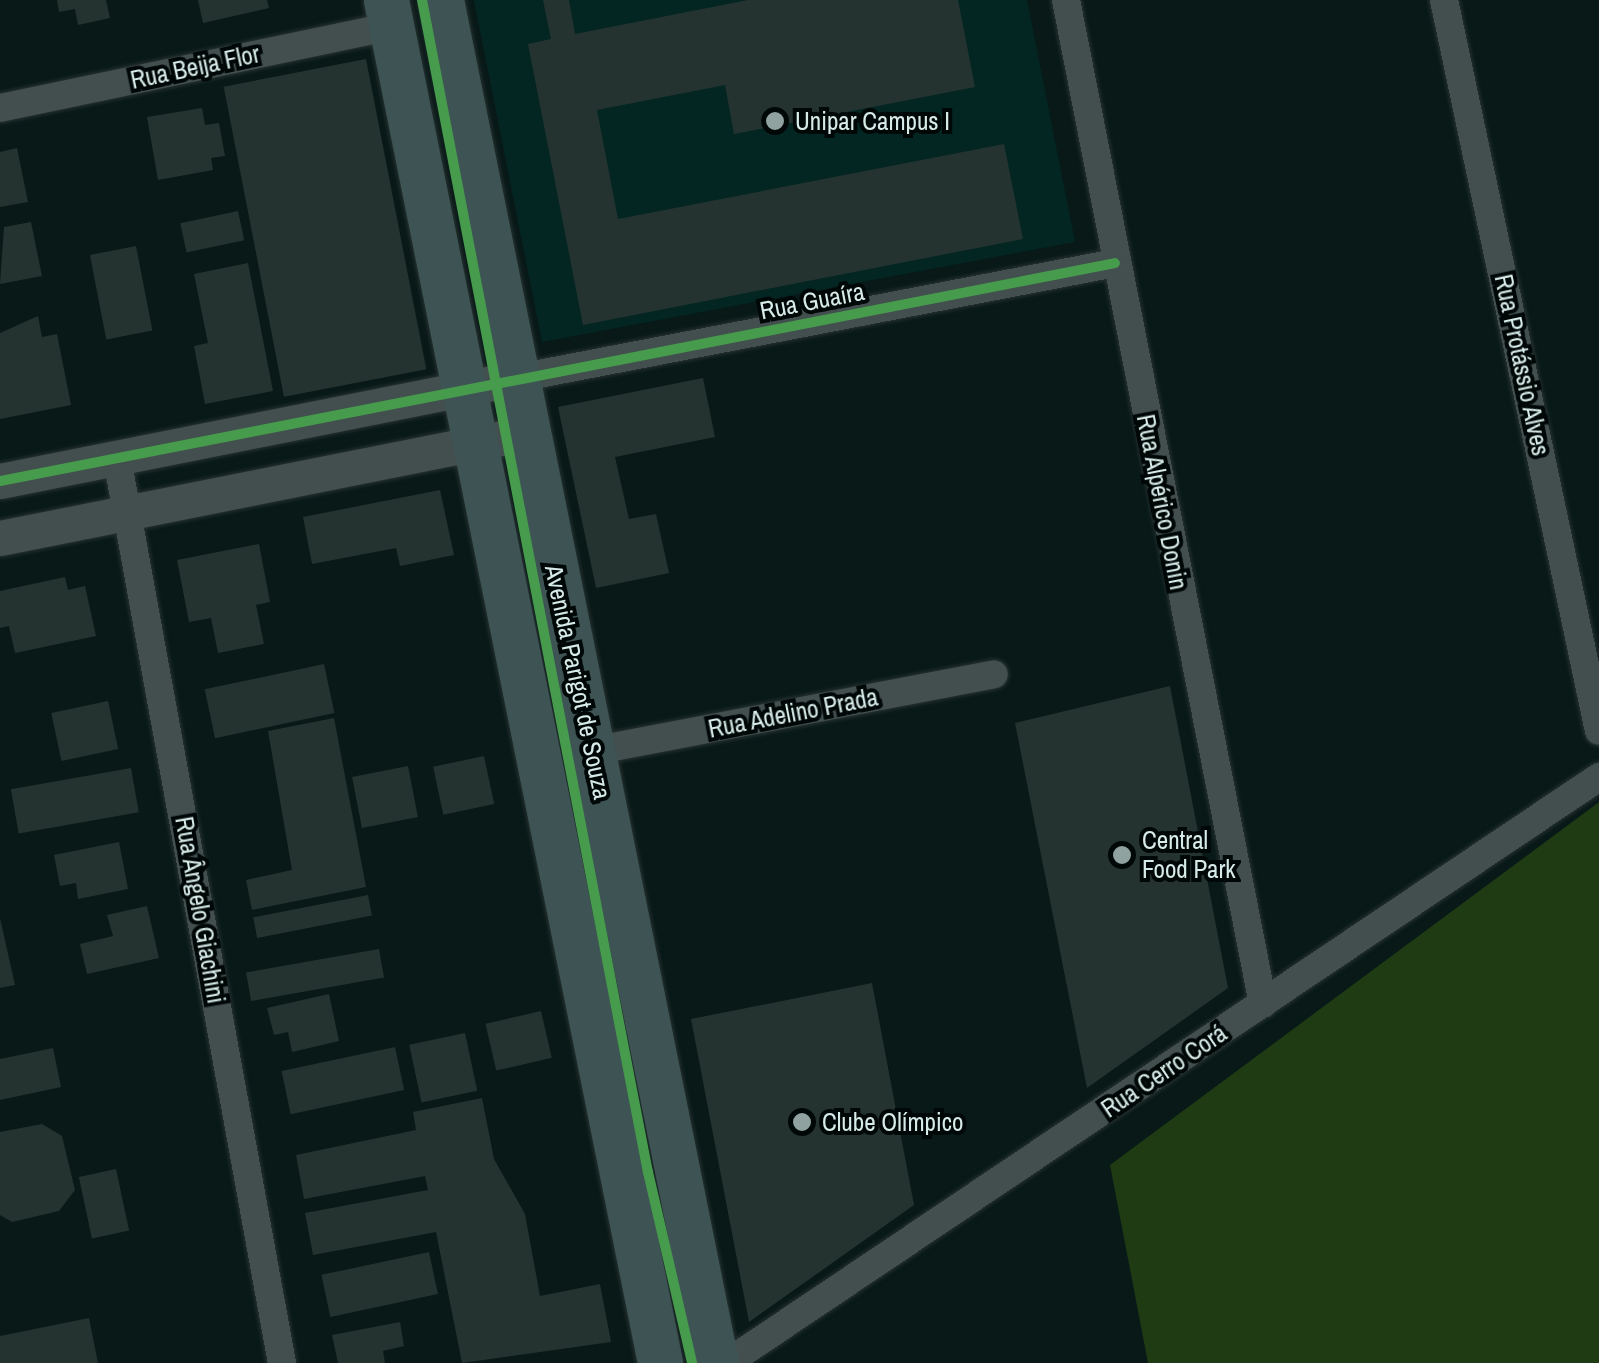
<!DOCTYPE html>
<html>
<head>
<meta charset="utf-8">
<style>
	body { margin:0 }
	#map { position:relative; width:1599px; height:1363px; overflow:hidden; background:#081918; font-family:"Archivo Narrow",sans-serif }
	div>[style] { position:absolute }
	.built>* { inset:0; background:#032623 }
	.green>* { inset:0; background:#1e3b14 }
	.building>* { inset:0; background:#253330; transform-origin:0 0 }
	.roads { filter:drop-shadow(0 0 2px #273231) drop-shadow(0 0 2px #273231) }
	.minor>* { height:28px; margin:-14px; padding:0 14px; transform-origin:14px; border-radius:14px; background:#424f4e }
	.tertiary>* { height:35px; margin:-17.5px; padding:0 17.5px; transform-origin:17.5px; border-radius:17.5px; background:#424f4e }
	.primary>* { height:45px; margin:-22.5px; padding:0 22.5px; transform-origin:22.5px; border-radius:22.5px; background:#3e5454 }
	.cycleway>* { height:10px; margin:-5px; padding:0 5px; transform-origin:5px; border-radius:5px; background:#469c4c }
	.dots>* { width:28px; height:28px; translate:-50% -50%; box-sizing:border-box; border:5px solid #000807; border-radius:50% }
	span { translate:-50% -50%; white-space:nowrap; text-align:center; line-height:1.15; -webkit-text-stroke:8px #000807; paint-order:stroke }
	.street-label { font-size:25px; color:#d7ebe8 }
	.poi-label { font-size:25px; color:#d7ebe8 }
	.left { translate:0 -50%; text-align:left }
</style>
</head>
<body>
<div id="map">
	<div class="built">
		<i style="clip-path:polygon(474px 0,1027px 0,1075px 242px,542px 342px)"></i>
	</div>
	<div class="green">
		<i style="clip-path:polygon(1599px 802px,1599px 1363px,1148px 1363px,1110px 1165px)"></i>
	</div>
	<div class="building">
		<i style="clip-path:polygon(57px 0,106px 0,110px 18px,78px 25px,75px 9px,59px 12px)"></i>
		<i style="clip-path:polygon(198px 0,267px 0,269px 8px,203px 23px)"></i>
		<i style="clip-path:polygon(543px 0,569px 0,575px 34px,748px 0,958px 0,975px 87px,734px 134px,725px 85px,597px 110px,618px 219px,1004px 144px,1023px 239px,583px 325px,528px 44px,551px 39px)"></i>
		<i style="left:366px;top:59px;width:316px;height:145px;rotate:79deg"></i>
		<i style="clip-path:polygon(202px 108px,205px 125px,219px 123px,225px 156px,211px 158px,213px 170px,158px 180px,147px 117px)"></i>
		<i style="clip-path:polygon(17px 148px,28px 202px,0 207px,0 152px)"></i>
		<i style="left:238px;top:211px;width:30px;height:59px;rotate:78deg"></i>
		<i style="clip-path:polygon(31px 222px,42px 276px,0 284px,4px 227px)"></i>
		<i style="left:136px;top:246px;width:86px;height:47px;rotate:79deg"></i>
		<i style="clip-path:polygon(248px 263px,273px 391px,205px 404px,194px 346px,208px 343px,194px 274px)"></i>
		<i style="clip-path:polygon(38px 316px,42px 337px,57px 334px,71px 405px,0 419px,0 333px)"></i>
		<i style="clip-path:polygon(703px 378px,715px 437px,615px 457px,629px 519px,656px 514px,669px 573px,596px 588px,558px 407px)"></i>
		<i style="clip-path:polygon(440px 490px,454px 555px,400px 566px,396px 548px,312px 564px,303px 517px)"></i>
		<i style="clip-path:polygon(259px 544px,270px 602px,256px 605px,264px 644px,218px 653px,211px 618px,189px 622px,177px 560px)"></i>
		<i style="clip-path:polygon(65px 577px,68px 590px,85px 586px,96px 636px,15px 653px,9px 626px,0 628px,0 591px)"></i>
		<i style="left:324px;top:664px;width:50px;height:122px;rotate:78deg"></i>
		<i style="clip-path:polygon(1170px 686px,1228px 988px,1087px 1088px,1015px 723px)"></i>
		<i style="left:108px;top:701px;width:49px;height:58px;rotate:78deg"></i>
		<i style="clip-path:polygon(334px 718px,366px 887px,252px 910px,246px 880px,292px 870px,268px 731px)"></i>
		<i style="left:484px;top:756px;width:49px;height:52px;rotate:78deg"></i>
		<i style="left:408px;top:766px;width:52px;height:57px;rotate:79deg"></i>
		<i style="left:131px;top:768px;width:45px;height:122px;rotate:80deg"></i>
		<i style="clip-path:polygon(119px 842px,128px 889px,78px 899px,76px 883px,60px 886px,54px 855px)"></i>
		<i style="left:368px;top:895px;width:21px;height:117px;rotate:79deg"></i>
		<i style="clip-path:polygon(147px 906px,159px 958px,87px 974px,80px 944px,113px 936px,107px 915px)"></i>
		<i style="clip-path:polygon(0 918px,15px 985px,0 988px)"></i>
		<i style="left:379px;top:949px;width:29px;height:135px;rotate:80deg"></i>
		<i style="clip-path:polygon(872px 983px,914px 1205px,749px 1322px,691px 1019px)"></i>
		<i style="clip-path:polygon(329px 994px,339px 1041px,292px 1052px,288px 1032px,274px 1035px,267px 1008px)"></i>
		<i style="left:541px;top:1011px;width:48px;height:57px;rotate:77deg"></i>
		<i style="left:465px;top:1033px;width:59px;height:57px;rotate:78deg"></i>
		<i style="left:395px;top:1047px;width:44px;height:116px;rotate:78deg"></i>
		<i style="clip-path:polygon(53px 1048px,61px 1087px,0 1100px,0 1059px)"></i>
		<i style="clip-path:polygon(482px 1098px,494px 1159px,525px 1214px,540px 1296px,600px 1284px,611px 1342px,462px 1363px,436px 1232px,313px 1255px,305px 1213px,428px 1190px,425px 1176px,304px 1199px,296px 1155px,416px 1130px,413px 1112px)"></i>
		<i style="clip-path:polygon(42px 1124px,62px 1136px,75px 1190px,59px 1211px,12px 1222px,0 1215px,0 1132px)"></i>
		<i style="left:116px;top:1169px;width:63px;height:38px;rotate:78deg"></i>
		<i style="left:429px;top:1252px;width:43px;height:110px;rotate:78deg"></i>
		<i style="clip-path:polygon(89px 1318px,98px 1363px,0 1363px,0 1336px)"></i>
		<i style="clip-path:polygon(400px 1322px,404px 1346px,383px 1351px,385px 1363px,338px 1363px,332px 1335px)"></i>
	</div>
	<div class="roads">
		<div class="minor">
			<i style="left:1066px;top:0;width:1023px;rotate:78.9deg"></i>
			<i style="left:1444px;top:0;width:747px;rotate:78.03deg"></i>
			<i style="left:0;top:108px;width:400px;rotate:-11.8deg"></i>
			<i style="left:518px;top:378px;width:608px;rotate:-10.9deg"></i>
			<i style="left:117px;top:458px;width:920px;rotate:79.67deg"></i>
			<i style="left:592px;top:751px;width:409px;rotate:-10.8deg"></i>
			<i style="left:727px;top:1363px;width:1051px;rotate:-33.9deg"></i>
		</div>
		<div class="tertiary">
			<i style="left:0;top:481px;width:528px;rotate:-11.25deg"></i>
			<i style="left:0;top:538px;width:537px;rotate:-11.27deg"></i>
		</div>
		<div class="primary">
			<i style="left:386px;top:0;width:1390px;rotate:78.63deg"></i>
			<i style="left:441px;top:0;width:1390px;rotate:78.59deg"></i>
		</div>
	</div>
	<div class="cycleway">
		<i style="left:422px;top:0;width:1194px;rotate:79.09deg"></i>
		<i style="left:648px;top:1172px;width:196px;rotate:77deg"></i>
		<i style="left:0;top:481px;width:1136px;rotate:-11.06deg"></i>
	</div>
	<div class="dots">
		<i style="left:775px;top:121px;background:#8fa29f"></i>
		<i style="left:1122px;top:855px;background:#8fa29f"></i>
		<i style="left:802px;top:1122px;background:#8fa29f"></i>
	</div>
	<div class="street-label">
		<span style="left:195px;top:67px;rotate:-12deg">Rua Beija Flor</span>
		<span style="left:812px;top:301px;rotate:-11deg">Rua Guaíra</span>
		<span style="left:1522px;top:365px;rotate:78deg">Rua Protássio Alves</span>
		<span style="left:1162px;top:502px;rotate:79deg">Rua Alpérico Donin</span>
		<span style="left:578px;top:682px;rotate:78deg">Avenida Parigot de Souza</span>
		<span style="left:793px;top:713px;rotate:-11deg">Rua Adelino Prada</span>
		<span style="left:200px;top:910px;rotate:80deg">Rua Ângelo Giachini</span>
		<span style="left:1164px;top:1071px;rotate:-34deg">Rua Cerro Corá</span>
	</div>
	<div class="poi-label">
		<span class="left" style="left:795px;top:121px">Unipar Campus I</span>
		<span class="left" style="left:1142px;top:855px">Central<br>Food Park</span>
		<span class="left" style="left:822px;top:1122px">Clube Olímpico</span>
	</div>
</div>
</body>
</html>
